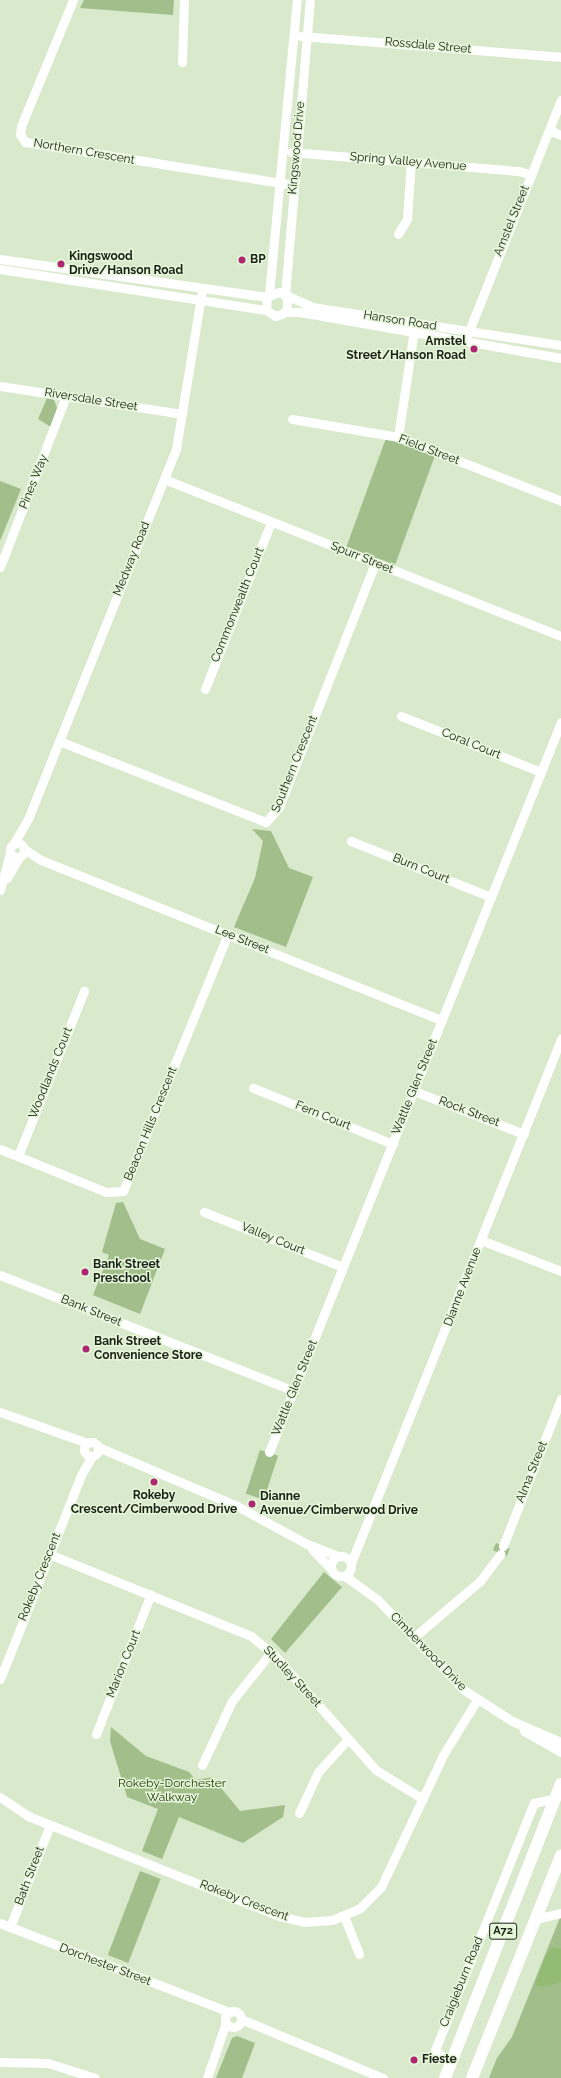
<!DOCTYPE html>
<html>
<head>
<meta charset="utf-8">
<style>
	body { margin:0 }
	#map { position:relative; width:561px; height:2078px; overflow:hidden; background:#d8e9cc; font-family:Raleway,sans-serif }
	div>[style] { position:absolute }
	.green>* { inset:0; background:#a1be8b; transform-origin:0 0 }
	.forest>* { inset:0; background:#94bb74 }
	.minor>* { height:9px; margin:-4.5px; padding:0 4.5px; transform-origin:4.5px; border-radius:4.5px; background:#fff }
	.minor>.ring { margin:-4.5px; padding:0; box-sizing:content-box; background:none; border:9px solid #fff; border-radius:50% }
	.major>* { height:12px; margin:-6px; padding:0 6px; transform-origin:6px; border-radius:6px; background:#fff }
	.dots>* { width:11px; height:11px; translate:-50% -50%; box-sizing:border-box; border:2px solid #e5f6d9; border-radius:50% }
	span { translate:-50% -50%; white-space:nowrap; text-align:center; line-height:1.15; -webkit-text-stroke:3px #e5f6d9; paint-order:stroke }
	.shield-label span { padding:1px 3px; background:#e5f6d9; border:1px solid; border-radius:3px; -webkit-text-stroke-width:0 }
	.shield-label { font-size:11px; color:#1b2117; font-weight:700 }
	.street-label { font-size:12px; color:#1b2117 }
	.poi-label { font-size:12px; color:#1b2117; font-weight:700 }
	.left { translate:0 -50%; text-align:left }
	.right { translate:-100% -50%; text-align:right }
	.park-label { font-size:12px; color:#1c3500 }
</style>
</head>
<body>
<div id="map">
	<div class="green">
		<i style="clip-path:polygon(84px 0,174px 0,173px 15px,80px 8px)"></i>
		<i style="clip-path:polygon(47px 398px,54px 400px,57px 408px,51px 427px,38px 419px)"></i>
		<i style="left:386px;top:438px;width:52px;height:116px;rotate:20deg"></i>
		<i style="clip-path:polygon(0 481px,21px 489px,0 541px)"></i>
		<i style="clip-path:polygon(252px 829px,271px 831px,289px 868px,313px 877px,286px 947px,234px 927px,255px 878px,263px 841px)"></i>
		<i style="clip-path:polygon(123px 1202px,140px 1239px,165px 1249px,140px 1314px,93px 1295px,109px 1255px,102px 1252px,116px 1203px)"></i>
		<i style="left:260px;top:1450px;width:19px;height:46px;rotate:18deg"></i>
		<i style="left:496px;top:1543px;width:15px;height:8px;rotate:23deg"></i>
		<i style="clip-path:polygon(324px 1572px,342px 1587px,285px 1653px,271px 1639px)"></i>
		<i style="clip-path:polygon(111px 1727px,146px 1756px,189px 1772px,196px 1780px,212px 1777px,240px 1811px,285px 1805px,283px 1817px,243px 1843px,179px 1817px,162px 1859px,142px 1851px,158px 1809px,127px 1797px,110px 1741px)"></i>
		<i style="left:140px;top:1871px;width:22px;height:90px;rotate:21deg"></i>
		<i style="clip-path:polygon(561px 1915px,561px 2078px,489px 2078px,497px 2058px,512px 2037px)"></i>
		<i style="clip-path:polygon(237px 2036px,255px 2043px,242px 2078px,216px 2078px,232px 2038px)"></i>
	</div>
	<div class="forest">
		<i style="clip-path:polygon(552px 1947px,561px 1949px,561px 1982px,544px 1987px,535px 1985px,546px 1955px)"></i>
	</div>
	<div class="minor">
		<i style="left:73px;top:0;width:136px;rotate:112.4deg"></i>
		<i style="left:21px;top:126px;width:8px;rotate:97deg"></i>
		<i style="left:20px;top:134px;width:9px;rotate:58deg"></i>
		<i style="left:25px;top:142px;width:272px;rotate:9.1deg"></i>
		<i style="left:301px;top:36px;width:261px;rotate:4.6deg"></i>
		<i style="left:182px;top:62px;width:62px;rotate:-88.2deg"></i>
		<i style="left:549px;top:130px;width:13px;rotate:23deg"></i>
		<i style="left:291px;top:152px;width:229px;rotate:4.8deg"></i>
		<i style="left:519px;top:171px;width:13px;rotate:18deg"></i>
		<i style="left:398px;top:234px;width:17px;rotate:-59deg"></i>
		<i style="left:407px;top:219px;width:57px;rotate:-86deg"></i>
		<i style="left:0;top:259px;width:270px;rotate:8.1deg"></i>
		<i style="left:0;top:269px;width:269px;rotate:8.8deg"></i>
		<i style="left:269px;top:294px;width:295px;rotate:-84.6deg"></i>
		<i style="left:285px;top:296px;width:297px;rotate:-85.2deg"></i>
		<i style="left:287px;top:299px;width:10px;rotate:90deg"></i>
		<i style="left:287px;top:309px;width:7px;rotate:135deg"></i>
		<i style="left:282px;top:314px;width:7px;rotate:164deg"></i>
		<i style="left:275px;top:316px;width:11px;rotate:-146deg"></i>
		<i style="left:266px;top:310px;width:13px;rotate:-86deg"></i>
		<i style="left:267px;top:297px;width:13px;rotate:-23deg"></i>
		<i style="left:279px;top:292px;width:36px;rotate:24deg"></i>
		<i style="left:312px;top:307px;width:252px;rotate:8.7deg"></i>
		<i style="left:284px;top:312px;width:16px"></i>
		<i style="left:300px;top:312px;width:265px;rotate:10deg"></i>
		<i style="left:467px;top:336px;width:254px;rotate:-68.3deg"></i>
		<i style="left:0;top:386px;width:184px;rotate:8.7deg"></i>
		<i style="left:292px;top:419px;width:108px;rotate:9.6deg"></i>
		<i style="left:398px;top:437px;width:175px;rotate:21.4deg"></i>
		<i style="left:398px;top:437px;width:108px;rotate:-81.5deg"></i>
		<i style="left:164px;top:479px;width:427px;rotate:21.6deg"></i>
		<i style="left:0;top:567px;width:183px;rotate:-68.9deg"></i>
		<i style="left:205px;top:689px;width:180px;rotate:-68.4deg"></i>
		<i style="left:401px;top:716px;width:151px;rotate:21.8deg"></i>
		<i style="left:59px;top:741px;width:222px;rotate:21.4deg"></i>
		<i style="left:266px;top:822px;width:20px;rotate:-49deg"></i>
		<i style="left:279px;top:807px;width:262px;rotate:-68.5deg"></i>
		<i style="left:351px;top:841px;width:151px;rotate:21.8deg"></i>
		<i class="ring" style="left:10px;top:843px;width:5px;height:5px"></i>
		<i style="left:14px;top:843px;width:28px;rotate:-60deg"></i>
		<i style="left:28px;top:819px;width:399px;rotate:-68.2deg"></i>
		<i style="left:176px;top:449px;width:161px;rotate:-80.7deg"></i>
		<i style="left:24px;top:849px;width:20px;rotate:33deg"></i>
		<i style="left:41px;top:860px;width:432px;rotate:21.8deg"></i>
		<i style="left:7px;top:878px;width:24px;rotate:-60deg"></i>
		<i style="left:0;top:890px;width:38px;rotate:-75deg"></i>
		<i style="left:253px;top:1088px;width:151px;rotate:21.8deg"></i>
		<i style="left:414px;top:1091px;width:118px;rotate:21.4deg"></i>
		<i style="left:0;top:1149px;width:114px;rotate:22.1deg"></i>
		<i style="left:106px;top:1192px;width:17px;rotate:-3deg"></i>
		<i style="left:123px;top:1191px;width:278px;rotate:-67.8deg"></i>
		<i style="left:18px;top:1156px;width:178px;rotate:-68.2deg"></i>
		<i style="left:204px;top:1212px;width:149px;rotate:21.6deg"></i>
		<i style="left:481px;top:1240px;width:86px;rotate:21.2deg"></i>
		<i style="left:0;top:1275px;width:316px;rotate:21.5deg"></i>
		<i style="left:0;top:1412px;width:92px;rotate:19.6deg"></i>
		<i class="ring" style="left:84px;top:1442px;width:5px;height:5px"></i>
		<i style="left:98px;top:1447px;width:151px;rotate:23deg"></i>
		<i style="left:237px;top:1506px;width:80px;rotate:28.5deg"></i>
		<i style="left:307px;top:1544px;width:33px;rotate:21deg"></i>
		<i style="left:269px;top:1452px;width:786px;rotate:-68.2deg"></i>
		<i style="left:503px;top:1546px;width:158px;rotate:-68.5deg"></i>
		<i style="left:312px;top:1549px;width:28px;rotate:46deg"></i>
		<i style="left:49px;top:1554px;width:218px;rotate:22.1deg"></i>
		<i style="left:251px;top:1636px;width:31px;rotate:40deg"></i>
		<i style="left:275px;top:1656px;width:152px;rotate:48.5deg"></i>
		<i style="left:376px;top:1770px;width:55px;rotate:31.7deg"></i>
		<i class="ring" style="left:331px;top:1556px;width:11px;height:11px"></i>
		<i style="left:351px;top:1563px;width:565px;rotate:-68.16deg"></i>
		<i style="left:345px;top:1576px;width:39px;rotate:36deg"></i>
		<i style="left:377px;top:1599px;width:126px;rotate:46.3deg"></i>
		<i style="left:464px;top:1690px;width:57px;rotate:32.9deg"></i>
		<i style="left:512px;top:1721px;width:53px;rotate:23.2deg"></i>
		<i style="left:413px;top:1638px;width:88px;rotate:-40.4deg"></i>
		<i style="left:480px;top:1581px;width:34px;rotate:-53deg"></i>
		<i style="left:0;top:1679px;width:219px;rotate:-68.3deg"></i>
		<i style="left:81px;top:1475px;width:22px;rotate:-60deg"></i>
		<i style="left:524px;top:1731px;width:43px;rotate:29.6deg"></i>
		<i style="left:96px;top:1734px;width:150px;rotate:-68.6deg"></i>
		<i style="left:202px;top:1765px;width:71px;rotate:-64.9deg"></i>
		<i style="left:232px;top:1701px;width:63px;rotate:-51.5deg"></i>
		<i style="left:0;top:1797px;width:34px;rotate:34deg"></i>
		<i style="left:28px;top:1816px;width:270px;rotate:21.7deg"></i>
		<i style="left:279px;top:1916px;width:26px;rotate:13deg"></i>
		<i style="left:304px;top:1922px;width:28px;rotate:-4deg"></i>
		<i style="left:332px;top:1920px;width:30px;rotate:-23deg"></i>
		<i style="left:360px;top:1908px;width:30px;rotate:-45deg"></i>
		<i style="left:381px;top:1887px;width:146px;rotate:-64.8deg"></i>
		<i style="left:443px;top:1755px;width:65px;rotate:-58.3deg"></i>
		<i style="left:299px;top:1813px;width:45px;rotate:-65.1deg"></i>
		<i style="left:318px;top:1772px;width:45px;rotate:-47.7deg"></i>
		<i style="left:344px;top:1916px;width:41px;rotate:68.5deg"></i>
		<i style="left:535px;top:1919px;width:27px;rotate:-13deg"></i>
		<i style="left:0;top:1923px;width:247px;rotate:21.2deg"></i>
		<i style="left:10px;top:1927px;width:110px;rotate:-68.6deg"></i>
		<i class="ring" style="left:225px;top:2011px;width:7px;height:7px"></i>
		<i style="left:241px;top:2019px;width:154px;rotate:22.6deg"></i>
		<i style="left:0;top:2062px;width:48px;rotate:1.2deg"></i>
		<i style="left:48px;top:2063px;width:49px;rotate:17.7deg"></i>
		<i style="left:451px;top:2064px;width:21px;rotate:-139deg"></i>
		<i style="left:435px;top:2050px;width:32px;rotate:-68deg"></i>
		<i style="left:447px;top:2020px;width:234px;rotate:-68.2deg"></i>
		<i style="left:534px;top:1803px;width:22px;rotate:-13deg"></i>
		<i style="left:207px;top:2078px;width:59px;rotate:-71.3deg"></i>
	</div>
	<div class="major">
		<i style="left:445px;top:2078px;width:316px;rotate:-68.5deg"></i>
		<i style="left:472px;top:2078px;width:240px;rotate:-68.2deg"></i>
	</div>
	<div class="dots">
		<i style="left:242px;top:260px;background:#ad2871"></i>
		<i style="left:61px;top:264px;background:#ad2871"></i>
		<i style="left:474px;top:349px;background:#ad2871"></i>
		<i style="left:85px;top:1272px;background:#ad2871"></i>
		<i style="left:86px;top:1349px;background:#ad2871"></i>
		<i style="left:154px;top:1482px;background:#ad2871"></i>
		<i style="left:252px;top:1504px;background:#ad2871"></i>
		<i style="left:414px;top:2060px;background:#ad2871"></i>
	</div>
	<div class="shield-label">
		<span style="left:503px;top:1931px">A72</span>
	</div>
	<div class="street-label">
		<span style="left:428px;top:46px;rotate:5deg">Rossdale Street</span>
		<span style="left:297px;top:148px;rotate:-85deg">Kingswood Drive</span>
		<span style="left:84px;top:152px;rotate:10deg">Northern Crescent</span>
		<span style="left:408px;top:162px;rotate:5deg">Spring Valley Avenue</span>
		<span style="left:512px;top:221px;rotate:-68deg">Amstel Street</span>
		<span style="left:400px;top:321px;rotate:9deg">Hanson Road</span>
		<span style="left:91px;top:400px;rotate:9deg">Riversdale Street</span>
		<span style="left:429px;top:450px;rotate:21deg">Field Street</span>
		<span style="left:34px;top:482px;rotate:-68deg">Pines Way</span>
		<span style="left:362px;top:558px;rotate:22deg">Spurr Street</span>
		<span style="left:132px;top:559px;rotate:-68deg">Medway Road</span>
		<span style="left:238px;top:605px;rotate:-68deg">Commonwealth Court</span>
		<span style="left:471px;top:744px;rotate:22deg">Coral Court</span>
		<span style="left:295px;top:764px;rotate:-68deg">Southern Crescent</span>
		<span style="left:421px;top:869px;rotate:22deg">Burn Court</span>
		<span style="left:242px;top:940px;rotate:22deg">Lee Street</span>
		<span style="left:51px;top:1073px;rotate:-68deg">Woodlands Court</span>
		<span style="left:415px;top:1087px;rotate:-68deg">Wattle Glen Street</span>
		<span style="left:469px;top:1112px;rotate:21deg">Rock Street</span>
		<span style="left:323px;top:1116px;rotate:22deg">Fern Court</span>
		<span style="left:151px;top:1124px;rotate:-68deg">Beacon Hills Crescent</span>
		<span style="left:273px;top:1239px;rotate:22deg">Valley Court</span>
		<span style="left:463px;top:1287px;rotate:-69deg">Dianne Avenue</span>
		<span style="left:91px;top:1311px;rotate:22deg">Bank Street</span>
		<span style="left:295px;top:1388px;rotate:-68deg">Wattle Glen Street</span>
		<span style="left:532px;top:1472px;rotate:-68deg">Alma Street</span>
		<span style="left:40px;top:1577px;rotate:-68deg">Rokeby Crescent</span>
		<span style="left:428px;top:1652px;rotate:46deg">Cimberwood Drive</span>
		<span style="left:124px;top:1664px;rotate:-68deg">Marion Court</span>
		<span style="left:292px;top:1677px;rotate:47deg">Studley Street</span>
		<span style="left:30px;top:1876px;rotate:-69deg">Bath Street</span>
		<span style="left:244px;top:1901px;rotate:21deg">Rokeby Crescent</span>
		<span style="left:105px;top:1965px;rotate:21deg">Dorchester Street</span>
		<span style="left:462px;top:1982px;rotate:-68deg">Craigieburn Road</span>
	</div>
	<div class="poi-label">
		<span class="left" style="left:69px;top:264px">Kingswood<br>Drive/Hanson Road</span>
		<span class="left" style="left:250px;top:260px">BP</span>
		<span class="right" style="left:466px;top:349px">Amstel<br>Street/Hanson Road</span>
		<span class="left" style="left:93px;top:1272px">Bank Street<br>Preschool</span>
		<span class="left" style="left:94px;top:1349px">Bank Street<br>Convenience Store</span>
		<span style="left:154px;top:1503px">Rokeby<br>Crescent/Cimberwood Drive</span>
		<span class="left" style="left:260px;top:1504px">Dianne<br>Avenue/Cimberwood Drive</span>
		<span class="left" style="left:422px;top:2060px">Fieste</span>
	</div>
	<div class="park-label">
		<span style="left:172px;top:1791px">Rokeby-Dorchester<br>Walkway</span>
	</div>
</div>
</body>
</html>
